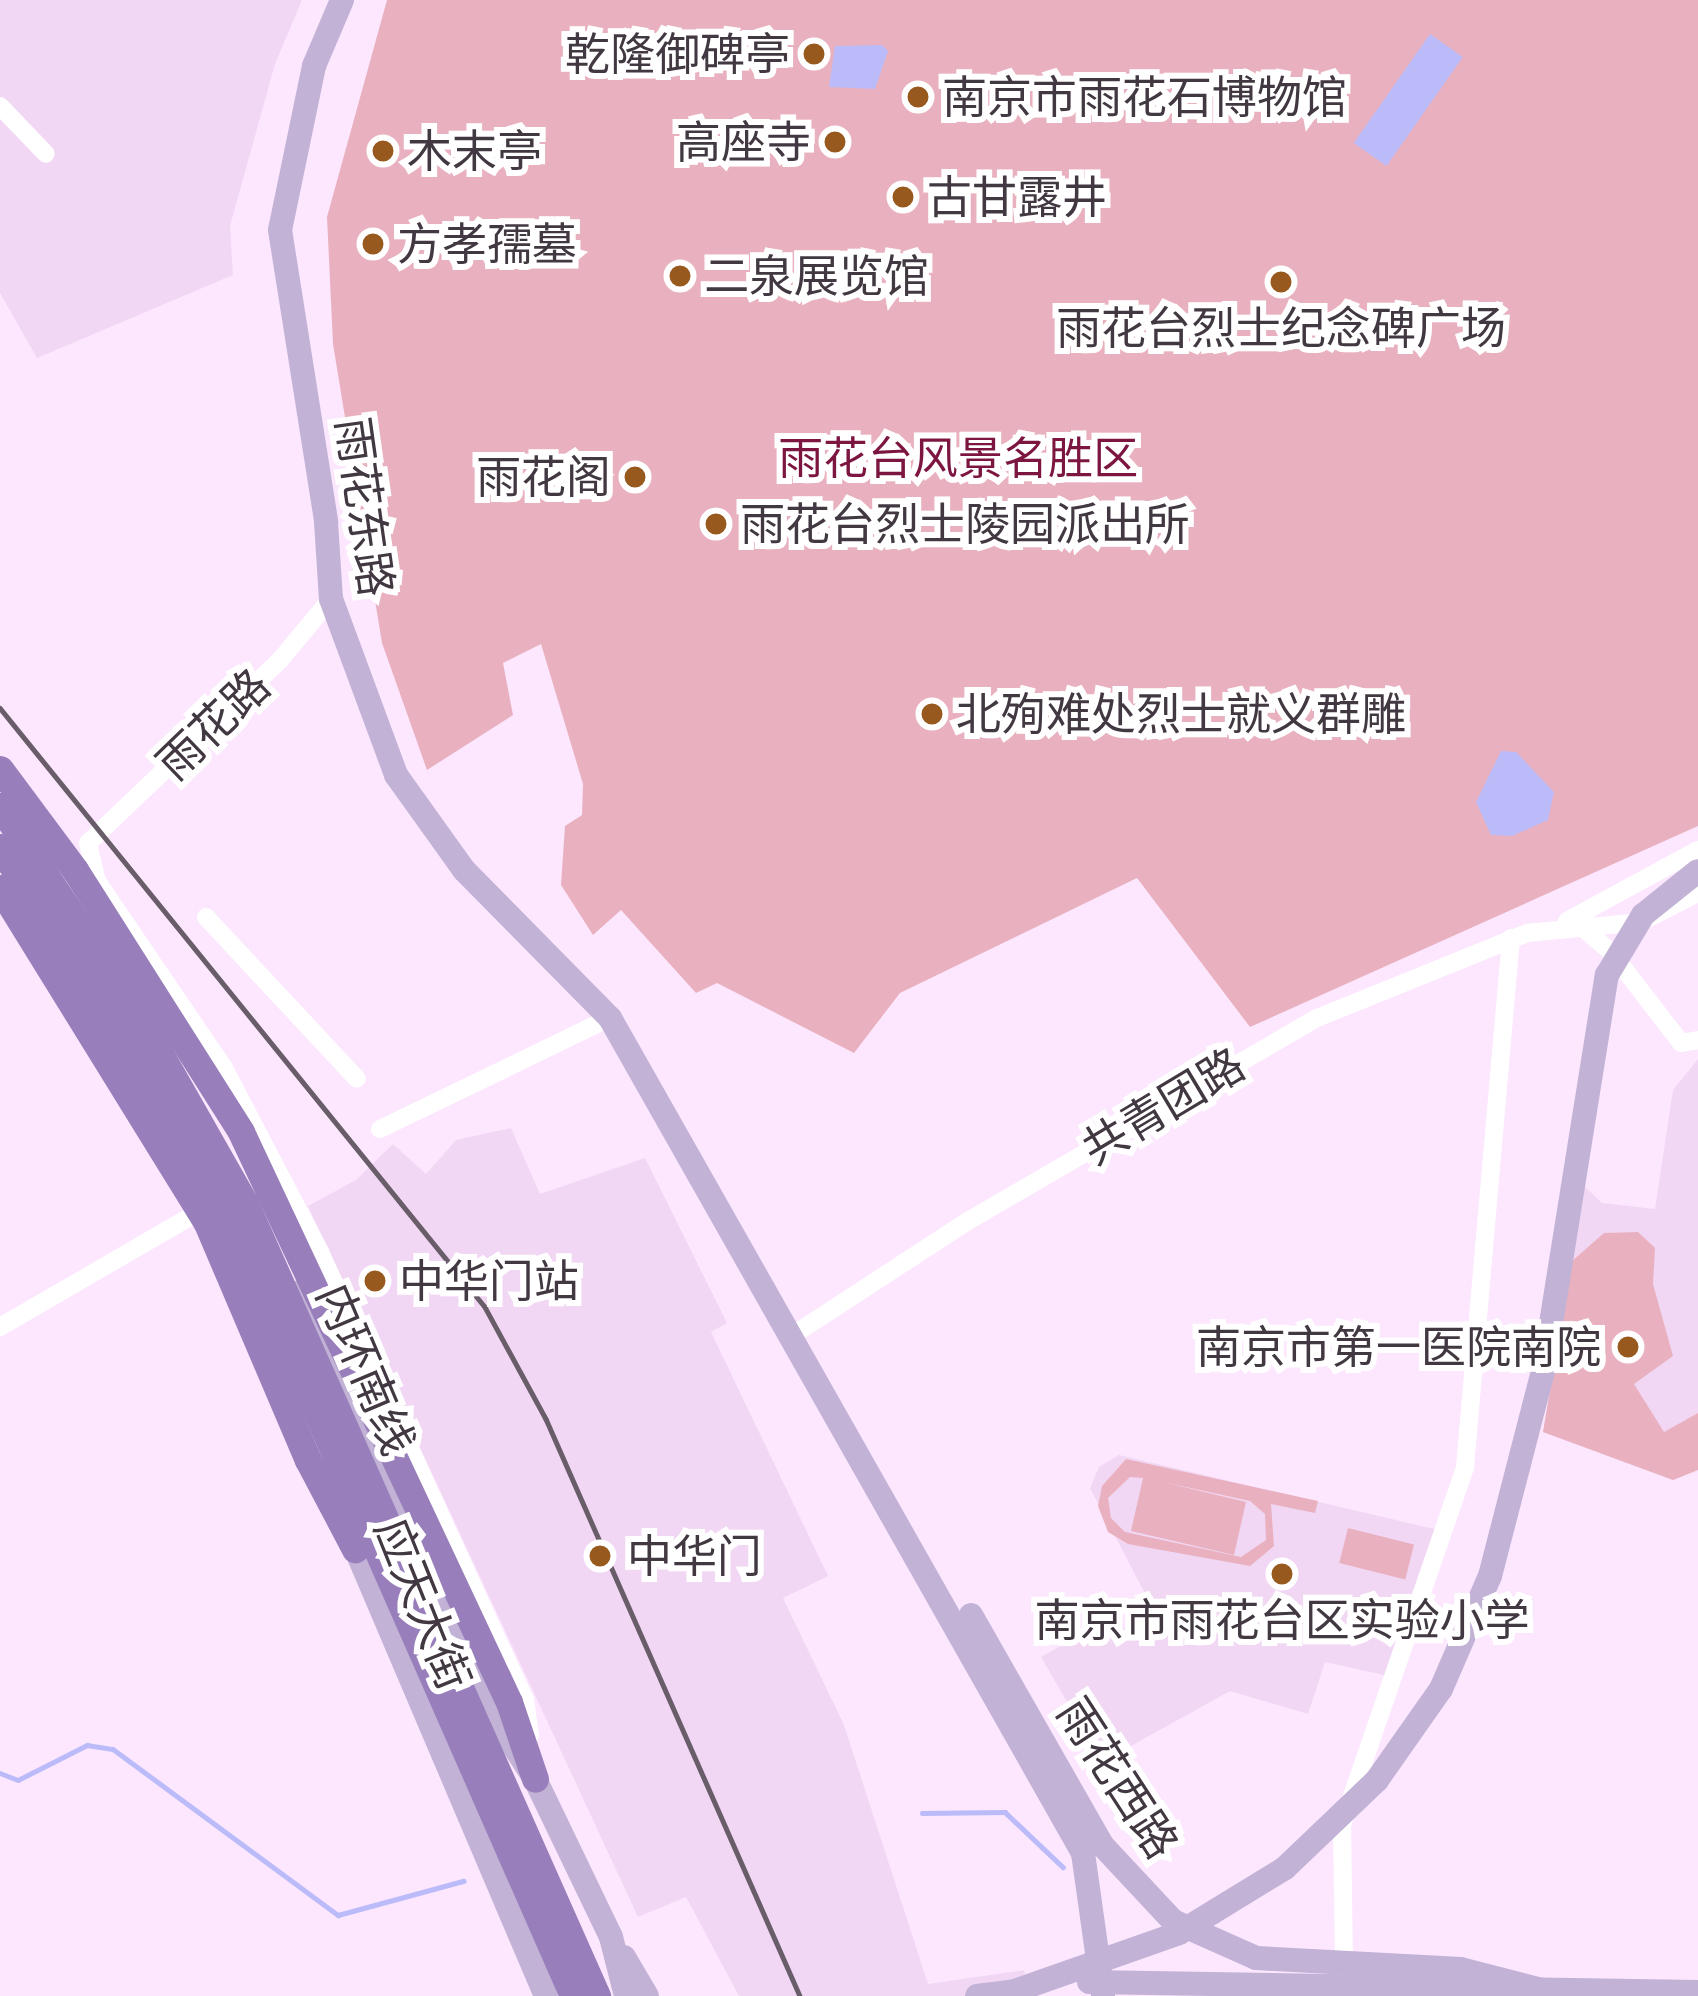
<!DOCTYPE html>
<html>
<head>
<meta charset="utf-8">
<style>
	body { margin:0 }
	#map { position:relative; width:1698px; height:1996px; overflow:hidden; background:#fce7fe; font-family:"PT Sans Narrow","Noto Sans SC",sans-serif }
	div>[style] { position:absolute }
	.built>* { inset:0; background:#f2d7f5 }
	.green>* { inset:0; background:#e9b1bf; transform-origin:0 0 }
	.water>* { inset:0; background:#bbbbf9; transform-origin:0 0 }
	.stream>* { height:4.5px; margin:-2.25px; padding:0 2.25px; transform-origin:2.25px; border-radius:2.25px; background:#bbbbf9 }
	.minor>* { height:18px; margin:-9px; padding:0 9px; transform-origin:9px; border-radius:9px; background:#fff }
	.major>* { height:24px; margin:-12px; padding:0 12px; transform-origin:12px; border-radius:12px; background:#c1b2d6 }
	.highway>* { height:27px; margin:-13.5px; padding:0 13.5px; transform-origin:13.5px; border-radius:13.5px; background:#987eba }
	.rail>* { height:4.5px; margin:-2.25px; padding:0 2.25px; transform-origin:2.25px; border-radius:2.25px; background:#685d69 }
	.dots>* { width:33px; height:33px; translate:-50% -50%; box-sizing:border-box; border:6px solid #fff; border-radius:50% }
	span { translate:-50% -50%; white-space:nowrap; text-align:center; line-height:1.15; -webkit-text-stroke:12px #fff; paint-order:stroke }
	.poi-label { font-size:45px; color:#413842 }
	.right { translate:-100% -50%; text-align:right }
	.left { translate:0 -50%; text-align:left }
	.park-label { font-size:45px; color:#7c1540 }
	.street-label { font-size:45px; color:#413842 }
</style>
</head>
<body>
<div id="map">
	<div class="built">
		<i style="clip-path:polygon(0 0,302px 0,275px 64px,230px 226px,233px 275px,37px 358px,0 293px)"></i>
		<i style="clip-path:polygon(1698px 1059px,1698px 1470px,1673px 1480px,1543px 1432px,1584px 1186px,1602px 1203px,1655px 1209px,1673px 1090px)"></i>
		<i style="clip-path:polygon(511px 1128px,540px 1194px,645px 1158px,727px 1323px,711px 1332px,828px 1576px,783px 1598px,844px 1725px,928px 1984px,1024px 1970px,1029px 1996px,739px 1996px,686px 1897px,638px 1917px,308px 1206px,356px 1180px,393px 1144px,426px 1174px,456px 1140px)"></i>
		<i style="clip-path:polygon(1119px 1455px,1447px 1532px,1393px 1677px,1325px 1662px,1308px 1714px,1230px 1691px,1102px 1762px,1041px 1657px,1116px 1615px,1132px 1641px,1161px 1624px,1090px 1488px,1099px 1467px)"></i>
	</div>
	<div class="green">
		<i style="clip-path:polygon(387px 0,1698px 0,1698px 826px,1250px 1027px,1137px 878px,900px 993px,854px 1053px,717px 983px,696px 993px,621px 910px,593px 935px,561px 885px,565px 826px,582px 815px,583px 784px,541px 644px,503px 663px,513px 715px,427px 770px,382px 643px,333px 344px,327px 217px)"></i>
		<i style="clip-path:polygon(1638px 1232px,1655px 1248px,1653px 1284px,1673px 1356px,1634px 1384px,1664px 1432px,1698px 1413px,1698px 1470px,1673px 1480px,1543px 1432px,1572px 1261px,1604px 1233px)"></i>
		<i style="clip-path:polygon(evenodd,1126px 1459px,1318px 1501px,1315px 1513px,1271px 1504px,1274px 1546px,1250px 1566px,1128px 1544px,1108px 1532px,1098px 1506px,1102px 1486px,1126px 1459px,1130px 1477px,1143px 1478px,1131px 1531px,1234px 1555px,1246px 1502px,1163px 1482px,1250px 1501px,1265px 1514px,1266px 1540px,1241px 1557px,1125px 1532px,1111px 1518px,1108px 1498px,1130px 1477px)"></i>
		<i style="left:1348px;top:1528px;width:68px;height:36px;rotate:14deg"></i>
	</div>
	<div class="water">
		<i style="left:1430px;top:34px;width:40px;height:133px;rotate:35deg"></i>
		<i style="clip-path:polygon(882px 45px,888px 51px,875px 89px,829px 87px,835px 46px)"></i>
		<i style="clip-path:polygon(1501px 751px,1516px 752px,1554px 792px,1548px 820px,1512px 836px,1491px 835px,1476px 802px)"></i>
	</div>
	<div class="stream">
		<i style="left:0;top:1773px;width:19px;rotate:21deg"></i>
		<i style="left:18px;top:1780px;width:77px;rotate:-26.9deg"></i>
		<i style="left:87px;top:1745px;width:26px;rotate:9deg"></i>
		<i style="left:113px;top:1749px;width:280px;rotate:36.4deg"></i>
		<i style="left:338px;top:1915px;width:130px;rotate:-15.2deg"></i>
		<i style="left:922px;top:1813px;width:83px;rotate:-0.7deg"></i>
		<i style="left:1005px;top:1812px;width:80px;rotate:43.5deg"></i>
	</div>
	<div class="minor">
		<i style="left:0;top:106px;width:66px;rotate:46.2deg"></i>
		<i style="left:88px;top:843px;width:39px;rotate:77deg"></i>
		<i style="left:97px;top:881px;width:226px;rotate:55.8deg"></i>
		<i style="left:224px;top:1068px;width:208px;rotate:62.4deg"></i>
		<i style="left:320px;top:1252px;width:492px;rotate:65.4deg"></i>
		<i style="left:525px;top:1699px;width:37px;rotate:82deg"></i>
		<i style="left:88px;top:843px;width:265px;rotate:-43.6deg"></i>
		<i style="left:280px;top:660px;width:80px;rotate:-50.1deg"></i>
		<i style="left:206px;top:917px;width:221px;rotate:47deg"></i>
		<i style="left:1567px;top:921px;width:149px;rotate:-28.5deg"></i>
		<i style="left:1578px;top:924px;width:43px;rotate:40.3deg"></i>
		<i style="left:1611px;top:952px;width:115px;rotate:52.4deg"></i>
		<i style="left:1681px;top:1043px;width:17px;rotate:-10deg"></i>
		<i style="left:380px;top:1129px;width:255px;rotate:-25.8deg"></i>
		<i style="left:0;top:1327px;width:241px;rotate:-30.1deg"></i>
		<i style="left:793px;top:1335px;width:209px;rotate:-33.1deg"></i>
		<i style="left:968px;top:1221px;width:404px;rotate:-30.2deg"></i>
		<i style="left:1317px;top:1018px;width:227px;rotate:-22deg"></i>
		<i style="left:1527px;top:933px;width:115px;rotate:-5.5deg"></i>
		<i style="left:1641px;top:922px;width:64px;rotate:-27deg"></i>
		<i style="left:1344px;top:1965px;width:140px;rotate:-90.8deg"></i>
		<i style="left:1342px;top:1825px;width:379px;rotate:-71deg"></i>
		<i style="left:1465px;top:1467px;width:531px;rotate:-85.03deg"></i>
	</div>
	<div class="major">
		<i style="left:342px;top:0;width:72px;rotate:113deg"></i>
		<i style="left:314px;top:66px;width:167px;rotate:101.7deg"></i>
		<i style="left:280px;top:230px;width:296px;rotate:81deg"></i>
		<i style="left:326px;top:522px;width:77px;rotate:86.3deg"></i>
		<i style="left:331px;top:599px;width:188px;rotate:69.7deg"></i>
		<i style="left:396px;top:775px;width:117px;rotate:54.4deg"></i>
		<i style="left:464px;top:870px;width:208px;rotate:45.4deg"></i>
		<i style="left:610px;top:1018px;width:960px;rotate:60.47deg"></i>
		<i style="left:1083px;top:1853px;width:144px;rotate:82deg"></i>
		<i style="left:302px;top:1291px;width:462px;rotate:65.7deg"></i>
		<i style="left:492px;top:1712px;width:80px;rotate:57.3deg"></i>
		<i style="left:535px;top:1779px;width:175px;rotate:64.3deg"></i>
		<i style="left:611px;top:1937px;width:61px;rotate:75.7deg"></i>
		<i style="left:348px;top:1531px;width:505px;rotate:66.94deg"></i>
		<i style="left:971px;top:1615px;width:265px;rotate:60.3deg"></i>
		<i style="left:1102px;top:1845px;width:104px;rotate:46.9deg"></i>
		<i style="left:1173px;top:1921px;width:91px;rotate:24deg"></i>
		<i style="left:1256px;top:1958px;width:205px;rotate:3.1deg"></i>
		<i style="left:1461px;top:1969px;width:99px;rotate:14.6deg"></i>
		<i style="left:624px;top:1957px;width:45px;rotate:59.5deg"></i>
		<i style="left:1089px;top:1982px;width:609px;rotate:0.94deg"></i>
		<i style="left:1009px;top:1993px;width:180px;rotate:-19.4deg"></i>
		<i style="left:1179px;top:1933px;width:124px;rotate:-31.5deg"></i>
		<i style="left:1285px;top:1868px;width:127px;rotate:-43.7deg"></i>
		<i style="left:1377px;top:1780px;width:111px;rotate:-54.9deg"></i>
		<i style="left:1441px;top:1689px;width:123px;rotate:-66.6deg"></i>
		<i style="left:1490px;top:1576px;width:216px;rotate:-75.5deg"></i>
		<i style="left:1544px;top:1367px;width:397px;rotate:-80.9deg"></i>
		<i style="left:1607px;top:975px;width:70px;rotate:-59deg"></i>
		<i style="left:1643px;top:915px;width:70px;rotate:-38.7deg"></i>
		<i style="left:977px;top:1996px;width:48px;rotate:-7.1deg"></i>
	</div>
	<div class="highway">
		<i style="left:0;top:769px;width:126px;rotate:53.4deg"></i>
		<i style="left:75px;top:870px;width:310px;rotate:57.6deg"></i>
		<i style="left:241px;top:1132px;width:630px;rotate:64.82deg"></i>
		<i style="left:509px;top:1702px;width:81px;rotate:71.3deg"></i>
		<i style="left:0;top:806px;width:256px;rotate:56.6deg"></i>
		<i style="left:141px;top:1020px;width:210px;rotate:60.4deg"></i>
		<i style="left:245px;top:1203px;width:868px;rotate:66.06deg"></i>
		<i style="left:0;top:847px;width:342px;rotate:57.7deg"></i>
		<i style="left:183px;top:1136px;width:144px;rotate:61.8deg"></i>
		<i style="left:251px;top:1263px;width:801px;rotate:66.28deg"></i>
		<i style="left:0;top:888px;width:392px;rotate:58.3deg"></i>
		<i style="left:206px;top:1221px;width:260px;rotate:66.9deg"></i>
		<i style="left:308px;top:1460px;width:101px;rotate:62.2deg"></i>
	</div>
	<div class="rail">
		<i style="left:0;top:708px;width:771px;rotate:51deg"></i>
		<i style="left:485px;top:1307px;width:128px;rotate:61.4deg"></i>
		<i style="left:546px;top:1419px;width:630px;rotate:66.24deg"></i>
	</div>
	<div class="dots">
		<i style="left:814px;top:54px;background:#97591e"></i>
		<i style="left:918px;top:97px;background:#97591e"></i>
		<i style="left:835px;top:142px;background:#97591e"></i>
		<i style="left:383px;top:151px;background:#97591e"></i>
		<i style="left:903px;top:197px;background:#97591e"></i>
		<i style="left:373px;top:244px;background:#97591e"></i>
		<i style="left:680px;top:276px;background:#97591e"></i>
		<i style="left:1281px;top:282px;background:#97591e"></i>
		<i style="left:635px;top:477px;background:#97591e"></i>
		<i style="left:716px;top:524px;background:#97591e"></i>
		<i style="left:932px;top:714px;background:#97591e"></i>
		<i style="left:375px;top:1281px;background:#97591e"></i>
		<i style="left:1628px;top:1347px;background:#97591e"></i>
		<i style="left:600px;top:1556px;background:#97591e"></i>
		<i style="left:1282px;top:1574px;background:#97591e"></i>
	</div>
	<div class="poi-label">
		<span class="right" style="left:790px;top:54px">乾隆御碑亭</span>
		<span class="left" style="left:942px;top:97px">南京市雨花石博物馆</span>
		<span class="right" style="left:811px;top:142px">高座寺</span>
		<span class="left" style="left:407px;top:151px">木末亭</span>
		<span class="left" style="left:927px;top:197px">古甘露井</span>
		<span class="left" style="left:397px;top:244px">方孝孺墓</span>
		<span class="left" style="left:704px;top:276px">二泉展览馆</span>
		<span style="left:1281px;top:328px">雨花台烈士纪念碑广场</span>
		<span class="right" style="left:611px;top:477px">雨花阁</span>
		<span class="left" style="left:740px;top:524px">雨花台烈士陵园派出所</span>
		<span class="left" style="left:956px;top:714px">北殉难处烈士就义群雕</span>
		<span class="left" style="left:399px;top:1281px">中华门站</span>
		<span class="right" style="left:1601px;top:1347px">南京市第一医院南院</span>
		<span class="left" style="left:627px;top:1556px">中华门</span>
		<span style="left:1282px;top:1620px">南京市雨花台区实验小学</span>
	</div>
	<div class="park-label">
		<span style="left:958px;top:458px">雨花台风景名胜区</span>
	</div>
	<div class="street-label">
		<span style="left:365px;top:507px;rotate:82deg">雨花东路</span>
		<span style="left:213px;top:724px;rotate:-44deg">雨花路</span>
		<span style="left:1163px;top:1106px;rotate:-31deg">共青团路</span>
		<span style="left:366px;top:1369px;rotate:67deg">内环南线</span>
		<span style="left:423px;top:1604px;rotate:68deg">应天大街</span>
		<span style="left:1118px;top:1778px;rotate:57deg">雨花西路</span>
	</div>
</div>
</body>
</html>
